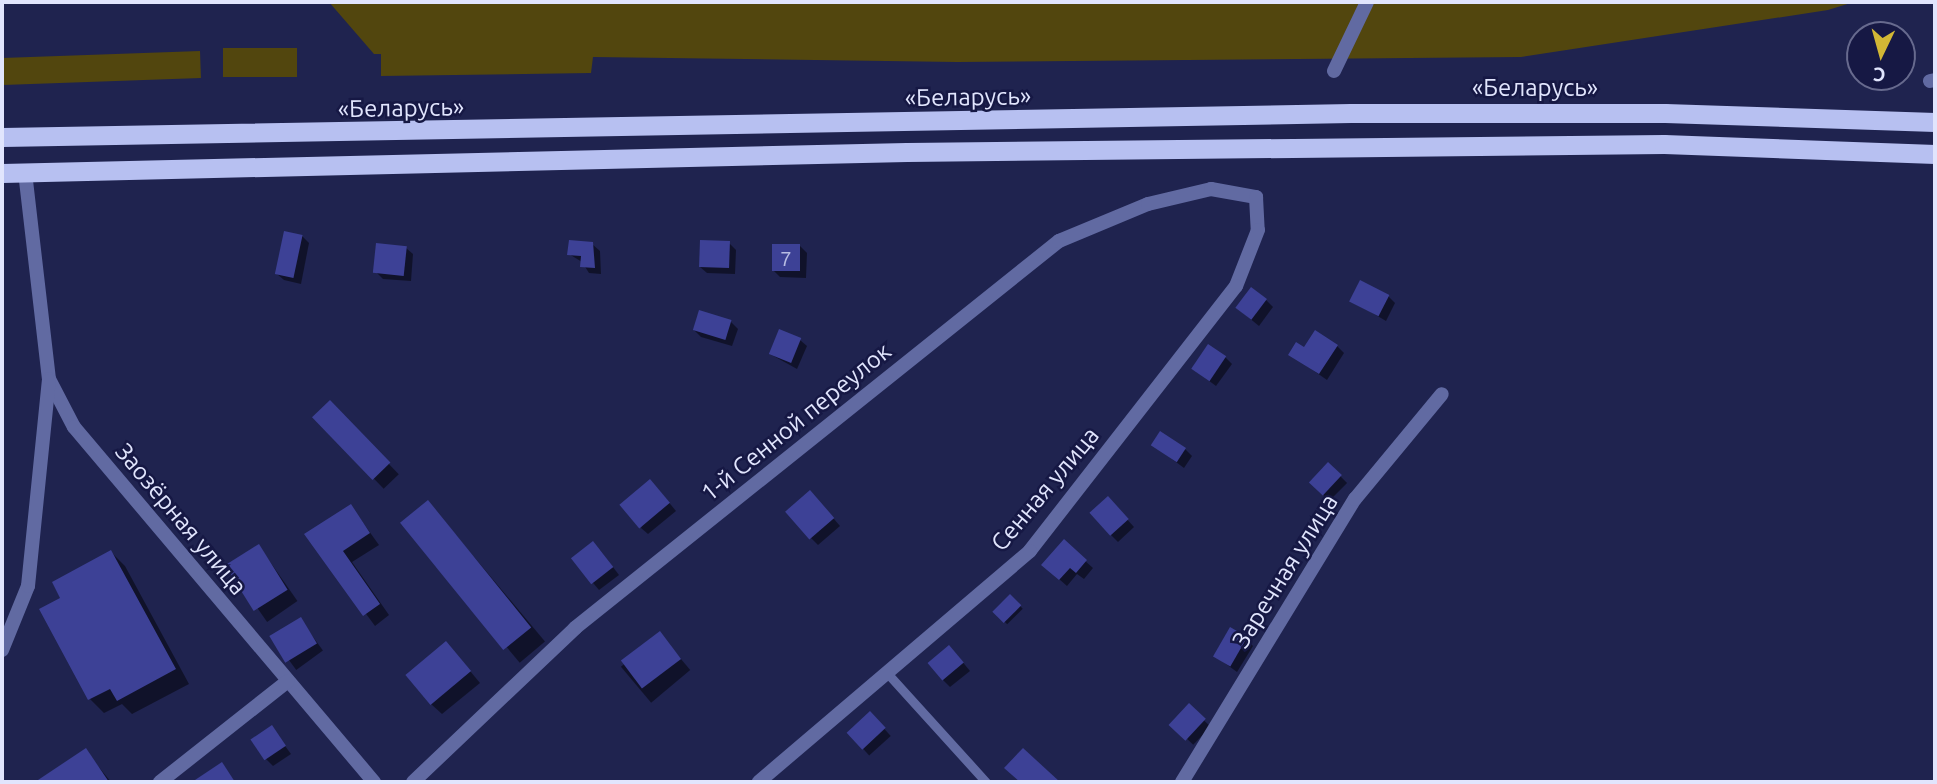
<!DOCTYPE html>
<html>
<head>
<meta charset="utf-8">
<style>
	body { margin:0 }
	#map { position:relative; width:1937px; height:784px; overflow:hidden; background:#1f234f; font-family:Ubuntu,sans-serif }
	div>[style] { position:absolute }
	.green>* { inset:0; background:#52460e; transform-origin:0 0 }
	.shadow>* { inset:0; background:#0007; transform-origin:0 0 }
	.building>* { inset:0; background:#3d4196; transform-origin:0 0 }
	.service>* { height:9px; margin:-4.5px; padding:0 4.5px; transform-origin:4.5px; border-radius:4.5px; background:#616aa2 }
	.minor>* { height:14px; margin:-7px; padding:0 7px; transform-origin:7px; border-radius:7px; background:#616aa2 }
	.trunk>* { height:19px; margin:-9.5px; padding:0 9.5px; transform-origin:9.5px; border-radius:9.5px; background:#b7c0f1 }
	span { translate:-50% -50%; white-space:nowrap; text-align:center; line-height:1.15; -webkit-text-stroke:5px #161844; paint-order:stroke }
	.number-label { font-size:21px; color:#b8bce3 }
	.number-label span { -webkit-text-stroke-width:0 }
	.street-label { font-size:24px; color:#e1e5fd }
	.frame { position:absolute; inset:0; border:4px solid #e1e5fd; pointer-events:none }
	.north { position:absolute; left:1846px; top:21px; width:70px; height:70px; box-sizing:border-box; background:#161844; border:2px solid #676a8e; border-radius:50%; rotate:185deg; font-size:19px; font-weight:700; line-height:28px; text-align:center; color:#e1e5fd }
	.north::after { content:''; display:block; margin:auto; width:24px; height:32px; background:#d2b735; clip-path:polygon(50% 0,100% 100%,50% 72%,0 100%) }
</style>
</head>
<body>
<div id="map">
	<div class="green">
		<i style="clip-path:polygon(329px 2px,1854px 2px,1828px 10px,1521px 57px,957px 62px,593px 57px,591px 73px,381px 76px,381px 54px,374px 54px)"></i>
		<i style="left:223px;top:48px;width:74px;height:29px"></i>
		<i style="left:200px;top:51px;width:27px;height:198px;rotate:88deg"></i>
	</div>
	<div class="shadow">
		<i style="clip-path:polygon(302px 236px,309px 243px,301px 284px,284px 280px,277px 274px)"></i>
		<i style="clip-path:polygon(729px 243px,736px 250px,735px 274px,707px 273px,700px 267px)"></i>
		<i style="clip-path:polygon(592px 244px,600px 251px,601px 274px,589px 273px,582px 262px,569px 254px)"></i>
		<i style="clip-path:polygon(800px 246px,807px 253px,806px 278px,780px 277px,773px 270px)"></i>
		<i style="clip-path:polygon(406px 248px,413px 254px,411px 281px,383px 279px,376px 272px)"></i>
		<i style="clip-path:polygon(1388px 296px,1395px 303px,1386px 321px,1352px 301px)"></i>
		<i style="clip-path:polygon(1266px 300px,1273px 307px,1259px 326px,1237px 308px)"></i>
		<i style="clip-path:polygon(731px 322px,738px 329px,732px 346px,701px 337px,694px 330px)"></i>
		<i style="clip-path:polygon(800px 340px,807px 346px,797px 369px,770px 354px)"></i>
		<i style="clip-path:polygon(1337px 346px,1344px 353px,1327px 380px,1291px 355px)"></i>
		<i style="clip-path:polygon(1225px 357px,1232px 364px,1216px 386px,1193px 369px)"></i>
		<i style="left:330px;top:403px;width:99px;height:21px;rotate:46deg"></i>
		<i style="clip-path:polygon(1153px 445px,1185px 449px,1192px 456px,1184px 468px)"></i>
		<i style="left:1328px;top:464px;width:27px;height:25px;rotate:45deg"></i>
		<i style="clip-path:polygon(657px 488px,676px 511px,648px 534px,641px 528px)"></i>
		<i style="clip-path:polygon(817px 499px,840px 526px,818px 545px,811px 538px)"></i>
		<i style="left:428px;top:502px;width:182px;height:33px;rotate:50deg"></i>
		<i style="clip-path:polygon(351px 506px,379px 545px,352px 562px,389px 615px,375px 626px,307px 534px)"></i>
		<i style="clip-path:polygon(1115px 506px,1134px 527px,1118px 542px,1111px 535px)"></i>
		<i style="clip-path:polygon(1064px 542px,1093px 568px,1084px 579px,1077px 574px,1067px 586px,1051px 572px)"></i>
		<i style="left:259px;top:546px;width:67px;height:37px;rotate:55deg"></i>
		<i style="clip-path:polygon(600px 550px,619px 575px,599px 590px,573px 559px)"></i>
		<i style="clip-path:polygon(111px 552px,125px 566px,189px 684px,132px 714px,122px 704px,104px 713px,90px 699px,41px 610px,62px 598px)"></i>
		<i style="left:1010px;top:596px;width:18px;height:22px;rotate:45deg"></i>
		<i style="left:300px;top:619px;width:39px;height:33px;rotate:54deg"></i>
		<i style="left:660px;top:634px;width:47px;height:51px;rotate:50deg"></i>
		<i style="clip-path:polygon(1246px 639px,1253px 646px,1237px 672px,1215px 656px)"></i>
		<i style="clip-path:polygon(456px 654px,480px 683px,442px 714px,431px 704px)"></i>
		<i style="clip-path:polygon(956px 654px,970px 671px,950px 687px,943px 680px)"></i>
		<i style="left:1189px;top:706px;width:30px;height:25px;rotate:44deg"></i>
		<i style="left:870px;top:713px;width:31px;height:29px;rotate:48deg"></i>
		<i style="clip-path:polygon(271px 727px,291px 754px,273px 766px,266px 759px)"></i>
		<i style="clip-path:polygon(85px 750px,111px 782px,38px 782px)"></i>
	</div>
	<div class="building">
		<i style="left:284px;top:231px;width:19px;height:44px;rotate:12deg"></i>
		<i style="clip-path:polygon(569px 240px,593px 242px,595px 268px,580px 267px,581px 256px,567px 255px)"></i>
		<i style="left:700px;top:240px;width:30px;height:27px;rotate:2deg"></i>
		<i style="left:376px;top:243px;width:31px;height:30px;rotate:6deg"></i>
		<i style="left:772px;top:244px;width:28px;height:27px"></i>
		<i style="left:1360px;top:280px;width:33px;height:24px;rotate:27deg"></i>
		<i style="left:1251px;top:287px;width:20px;height:26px;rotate:37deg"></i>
		<i style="left:699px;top:310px;width:34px;height:21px;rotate:17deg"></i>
		<i style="left:779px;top:329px;width:24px;height:27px;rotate:22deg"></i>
		<i style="clip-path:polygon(1315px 330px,1338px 345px,1319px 374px,1288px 355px,1296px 342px,1304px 347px)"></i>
		<i style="left:1208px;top:344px;width:22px;height:30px;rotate:34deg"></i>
		<i style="left:330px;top:400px;width:87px;height:25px;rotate:46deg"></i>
		<i style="left:1160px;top:431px;width:31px;height:17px;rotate:33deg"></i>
		<i style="left:1328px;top:462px;width:19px;height:28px;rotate:43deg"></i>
		<i style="left:650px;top:479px;width:31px;height:40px;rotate:50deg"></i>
		<i style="left:810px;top:490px;width:37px;height:33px;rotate:49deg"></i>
		<i style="left:1108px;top:496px;width:31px;height:25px;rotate:48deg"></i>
		<i style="left:428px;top:500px;width:164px;height:36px;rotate:51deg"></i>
		<i style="clip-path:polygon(351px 504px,370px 533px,343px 551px,380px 604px,363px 616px,304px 534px)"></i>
		<i style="clip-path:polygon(1064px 539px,1087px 560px,1076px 573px,1070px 568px,1059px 580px,1041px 565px)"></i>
		<i style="left:593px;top:541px;width:33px;height:28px;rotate:52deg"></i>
		<i style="left:259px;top:544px;width:54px;height:40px;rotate:58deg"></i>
		<i style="clip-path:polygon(111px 550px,176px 669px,117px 701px,110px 689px,88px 700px,39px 609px,60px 598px,52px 582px)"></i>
		<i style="left:1010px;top:594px;width:16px;height:25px;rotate:45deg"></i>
		<i style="left:301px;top:617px;width:31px;height:37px;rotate:59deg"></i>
		<i style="left:1230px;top:627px;width:20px;height:34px;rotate:30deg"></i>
		<i style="left:660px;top:631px;width:35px;height:49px;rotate:53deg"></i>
		<i style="left:446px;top:641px;width:39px;height:53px;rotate:50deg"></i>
		<i style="left:949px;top:645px;width:23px;height:28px;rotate:50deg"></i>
		<i style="left:1189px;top:703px;width:23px;height:30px;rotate:43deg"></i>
		<i style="left:870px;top:711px;width:23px;height:32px;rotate:47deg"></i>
		<i style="left:272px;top:725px;width:25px;height:26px;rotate:56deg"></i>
		<i style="clip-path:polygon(86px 748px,109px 782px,35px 782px)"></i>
		<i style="clip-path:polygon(1023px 748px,1060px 782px,1020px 782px,1004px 768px)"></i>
		<i style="clip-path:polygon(222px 762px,235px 782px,192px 782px)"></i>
	</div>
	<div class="service">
		<i style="left:888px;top:674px;width:146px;rotate:47.8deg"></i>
	</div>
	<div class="minor">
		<i style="left:1334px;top:71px;width:76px;rotate:-64.4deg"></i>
		<i style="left:1930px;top:81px;width:5px;rotate:-11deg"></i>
		<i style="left:25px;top:172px;width:208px;rotate:83.4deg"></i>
		<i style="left:49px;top:379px;width:54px;rotate:62.5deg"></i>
		<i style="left:74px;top:427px;width:465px;rotate:49.8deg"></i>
		<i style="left:2px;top:650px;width:69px;rotate:-67.9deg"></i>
		<i style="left:28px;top:586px;width:206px;rotate:-84.2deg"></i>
		<i style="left:160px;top:782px;width:163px;rotate:-38.3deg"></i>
		<i style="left:413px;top:782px;width:224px;rotate:-43.5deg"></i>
		<i style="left:575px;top:628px;width:620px;rotate:-38.65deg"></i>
		<i style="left:1059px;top:241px;width:96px;rotate:-22.6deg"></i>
		<i style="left:1148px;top:204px;width:65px;rotate:-13.4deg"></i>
		<i style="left:1211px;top:189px;width:46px;rotate:10.1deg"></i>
		<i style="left:1256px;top:197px;width:33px;rotate:87deg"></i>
		<i style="left:1258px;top:230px;width:60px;rotate:111.4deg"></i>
		<i style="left:1236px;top:286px;width:336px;rotate:127.9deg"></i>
		<i style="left:1030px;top:551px;width:356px;rotate:139.6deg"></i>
		<i style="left:1182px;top:782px;width:332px;rotate:-58.6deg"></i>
		<i style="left:1355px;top:499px;width:136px;rotate:-50.4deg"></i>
	</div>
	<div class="trunk">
		<i style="left:2px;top:137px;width:1349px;rotate:-1.02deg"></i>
		<i style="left:1351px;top:113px;width:314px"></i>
		<i style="left:1665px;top:113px;width:270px;rotate:1.9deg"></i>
		<i style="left:2px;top:173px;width:905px;rotate:-1.33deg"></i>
		<i style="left:907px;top:152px;width:757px;rotate:-0.61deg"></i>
		<i style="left:1664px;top:144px;width:271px;rotate:2.1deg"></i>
	</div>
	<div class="number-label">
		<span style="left:786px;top:258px">7</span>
	</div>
	<div class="street-label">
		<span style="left:1535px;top:88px">«Беларусь»</span>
		<span style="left:968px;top:97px;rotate:-1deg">«Беларусь»</span>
		<span style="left:401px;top:108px;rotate:-1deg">«Беларусь»</span>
		<span style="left:796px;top:422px;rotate:-39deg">1-й Сенной переулок</span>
		<span style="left:1045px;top:489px;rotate:-50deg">Сенная улица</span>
		<span style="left:181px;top:519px;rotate:50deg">Заозёрная улица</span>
		<span style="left:1285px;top:571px;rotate:-58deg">Заречная улица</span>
	</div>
	<div class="frame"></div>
	<div class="north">С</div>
</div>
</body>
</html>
